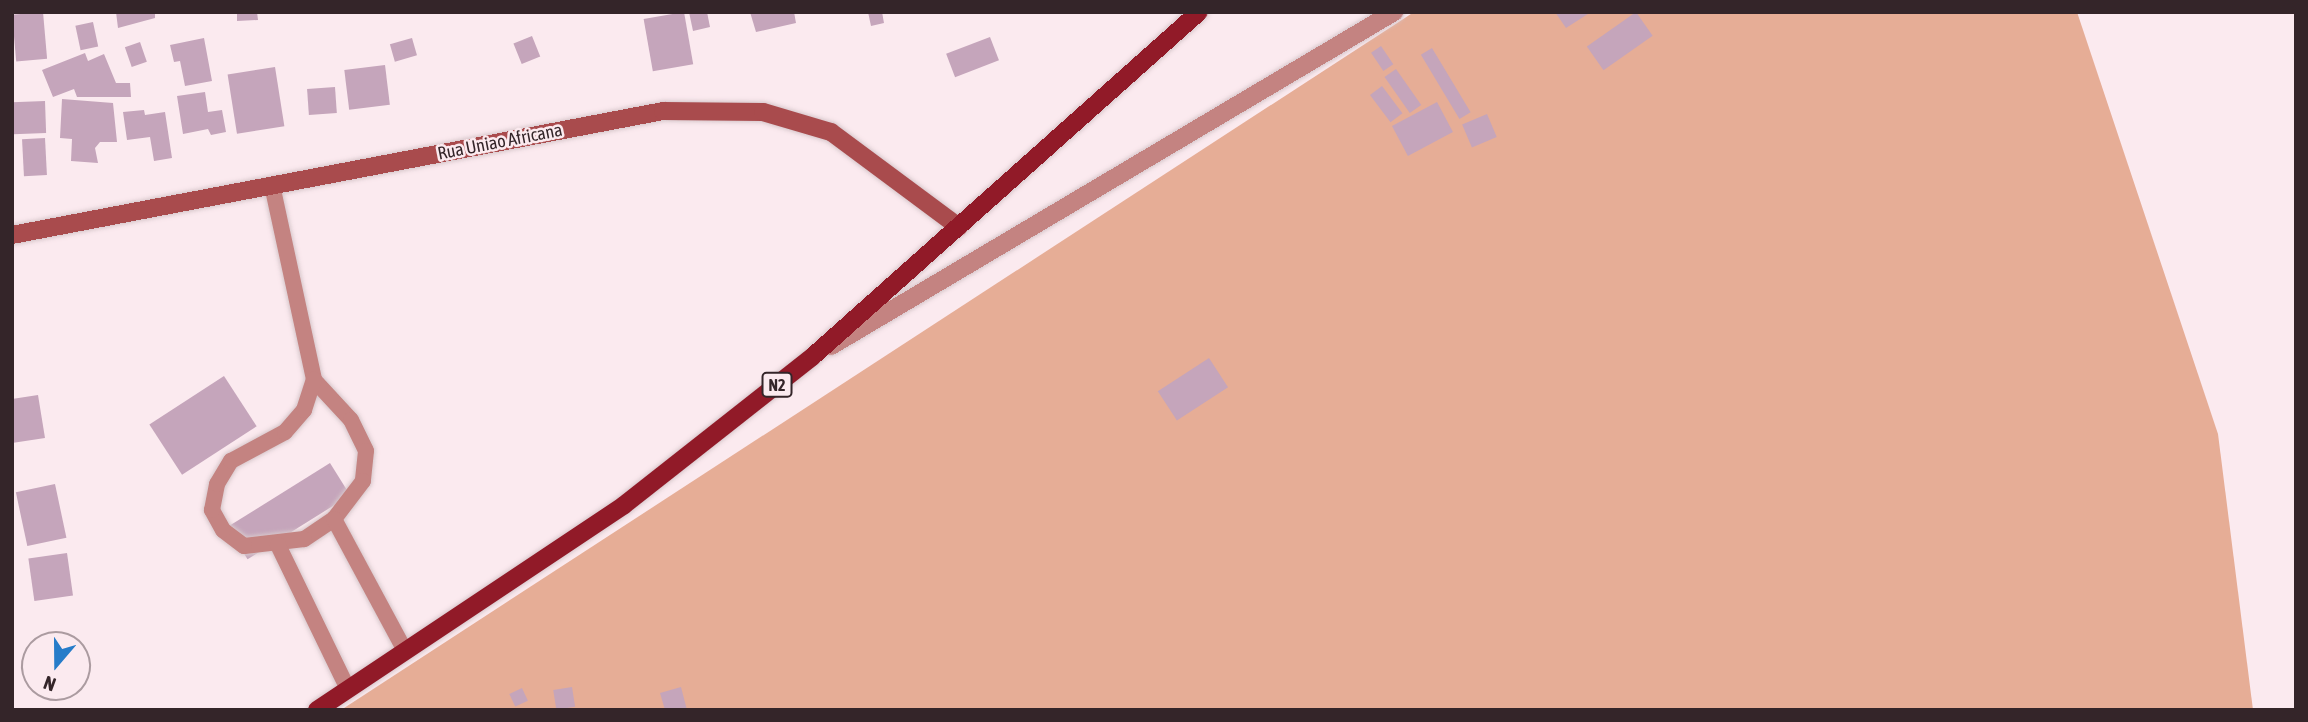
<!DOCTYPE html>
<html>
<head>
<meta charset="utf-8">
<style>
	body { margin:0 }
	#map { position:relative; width:2308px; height:722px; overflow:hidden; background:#fbeaef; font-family:"Asap Condensed",sans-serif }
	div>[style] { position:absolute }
	.green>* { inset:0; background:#e6ad96 }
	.building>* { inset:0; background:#c5a5bb; transform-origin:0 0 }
	.roads { filter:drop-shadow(0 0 2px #d7c7cb) drop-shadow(0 0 2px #d7c7cb) }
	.lane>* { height:16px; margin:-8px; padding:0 8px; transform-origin:8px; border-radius:8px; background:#c48381 }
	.street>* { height:18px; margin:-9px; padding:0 9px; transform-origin:9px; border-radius:9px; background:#c48381 }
	.secondary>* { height:18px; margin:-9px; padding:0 9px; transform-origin:9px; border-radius:9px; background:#a94b4d }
	.primary>* { height:18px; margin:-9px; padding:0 9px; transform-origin:9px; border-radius:9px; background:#911a28 }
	span { translate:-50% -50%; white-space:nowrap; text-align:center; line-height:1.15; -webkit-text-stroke:5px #fbeaef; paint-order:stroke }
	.shield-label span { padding:2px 5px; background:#fbeaef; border:2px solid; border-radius:5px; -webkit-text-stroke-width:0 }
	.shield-label { font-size:16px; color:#342529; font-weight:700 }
	.street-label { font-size:18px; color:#342529 }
	.frame { position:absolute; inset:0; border:14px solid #342529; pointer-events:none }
	.north { position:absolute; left:21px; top:631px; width:70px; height:70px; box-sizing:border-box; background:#fbeaef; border:2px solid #ab9ba0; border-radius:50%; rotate:200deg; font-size:19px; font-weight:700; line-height:28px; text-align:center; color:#342529 }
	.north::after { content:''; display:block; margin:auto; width:24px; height:32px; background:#267cc9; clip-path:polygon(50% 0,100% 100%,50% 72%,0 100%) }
</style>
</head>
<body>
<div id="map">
	<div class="green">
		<i style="clip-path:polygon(1414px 12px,2077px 12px,2218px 434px,2253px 710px,341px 710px)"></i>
	</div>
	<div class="building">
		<i style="left:43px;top:12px;width:47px;height:31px;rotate:85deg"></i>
		<i style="clip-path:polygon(116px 12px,155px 12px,155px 18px,118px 28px)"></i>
		<i style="clip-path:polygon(237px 12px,257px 12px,258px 20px,237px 21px)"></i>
		<i style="left:684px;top:12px;width:53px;height:41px;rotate:80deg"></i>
		<i style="clip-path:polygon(689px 12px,707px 12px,710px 27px,693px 31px)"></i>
		<i style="clip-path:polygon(750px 12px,794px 12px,796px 23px,756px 32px)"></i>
		<i style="clip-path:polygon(868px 12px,882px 12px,884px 23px,871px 26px)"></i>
		<i style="clip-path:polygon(1555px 12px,1591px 12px,1566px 28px)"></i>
		<i style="left:1636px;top:12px;width:29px;height:60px;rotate:55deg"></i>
		<i style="left:93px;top:22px;width:25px;height:18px;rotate:78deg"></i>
		<i style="left:532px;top:36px;width:22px;height:20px;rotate:68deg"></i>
		<i style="left:990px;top:37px;width:25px;height:47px;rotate:69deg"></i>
		<i style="clip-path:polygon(204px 38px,212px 81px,185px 86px,180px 61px,174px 62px,170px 45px)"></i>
		<i style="left:412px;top:38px;width:18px;height:23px;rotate:74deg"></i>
		<i style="left:140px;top:42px;width:21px;height:16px;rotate:71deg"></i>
		<i style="left:1381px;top:46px;width:22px;height:12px;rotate:56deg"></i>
		<i style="left:1432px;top:48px;width:75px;height:13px;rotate:59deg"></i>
		<i style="clip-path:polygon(85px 53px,88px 61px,104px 54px,116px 83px,130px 83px,131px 97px,77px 97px,74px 89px,53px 97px,42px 70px)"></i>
		<i style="left:385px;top:65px;width:40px;height:41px;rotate:83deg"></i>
		<i style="left:275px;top:67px;width:60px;height:48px;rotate:81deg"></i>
		<i style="left:1396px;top:69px;width:44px;height:14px;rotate:55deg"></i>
		<i style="left:1382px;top:86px;width:34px;height:15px;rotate:53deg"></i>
		<i style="left:335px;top:87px;width:26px;height:28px;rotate:86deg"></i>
		<i style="clip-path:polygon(205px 92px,208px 112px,222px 110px,226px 132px,211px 135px,208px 129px,183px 134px,177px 96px)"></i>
		<i style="clip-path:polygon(62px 99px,113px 103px,117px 142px,100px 142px,95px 148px,98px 163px,71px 161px,72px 139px,60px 138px)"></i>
		<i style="left:45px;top:101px;width:32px;height:33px;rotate:88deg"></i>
		<i style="left:1437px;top:102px;width:34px;height:51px;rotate:62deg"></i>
		<i style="clip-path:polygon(144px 110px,145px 115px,165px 112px,172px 158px,154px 161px,150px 137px,127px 140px,123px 112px)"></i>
		<i style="left:1487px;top:114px;width:25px;height:27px;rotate:67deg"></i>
		<i style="left:45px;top:138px;width:37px;height:23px;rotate:87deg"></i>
		<i style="left:1209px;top:358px;width:35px;height:61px;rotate:57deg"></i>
		<i style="left:224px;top:376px;width:60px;height:89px;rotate:57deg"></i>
		<i style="clip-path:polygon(38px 395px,45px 438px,12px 443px,12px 399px)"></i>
		<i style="left:330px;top:463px;width:38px;height:121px;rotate:58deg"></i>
		<i style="left:55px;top:484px;width:55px;height:40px;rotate:78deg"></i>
		<i style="left:67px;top:553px;width:43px;height:39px;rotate:82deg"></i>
		<i style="left:572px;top:687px;width:20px;height:19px;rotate:81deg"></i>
		<i style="clip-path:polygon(681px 687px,687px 710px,665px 710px,660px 693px)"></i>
		<i style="left:522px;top:688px;width:14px;height:14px;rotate:65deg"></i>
	</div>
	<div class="roads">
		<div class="lane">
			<i style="left:272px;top:185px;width:199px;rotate:77.8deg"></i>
			<i style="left:314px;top:380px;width:54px;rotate:47.2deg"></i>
			<i style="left:351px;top:420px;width:34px;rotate:64deg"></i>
			<i style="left:366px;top:451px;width:30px;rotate:96deg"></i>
			<i style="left:363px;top:481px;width:48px;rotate:127.3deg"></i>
			<i style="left:334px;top:519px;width:36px;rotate:146deg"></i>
			<i style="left:304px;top:539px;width:60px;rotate:173.3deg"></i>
			<i style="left:244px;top:546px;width:26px;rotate:-143deg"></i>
			<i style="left:223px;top:530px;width:23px;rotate:-119deg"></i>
			<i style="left:212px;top:510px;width:26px;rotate:-79deg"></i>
			<i style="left:217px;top:484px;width:27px;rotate:-59deg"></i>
			<i style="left:231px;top:461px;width:61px;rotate:-28.2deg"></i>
			<i style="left:285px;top:432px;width:29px;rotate:-49deg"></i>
			<i style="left:304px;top:410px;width:32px;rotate:-72deg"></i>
			<i style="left:334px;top:519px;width:150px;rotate:61.7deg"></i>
			<i style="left:278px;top:545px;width:160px;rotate:64.1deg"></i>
		</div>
		<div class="street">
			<i style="left:831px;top:346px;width:655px;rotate:-30.68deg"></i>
		</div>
		<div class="secondary">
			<i style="left:12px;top:235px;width:663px;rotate:-10.78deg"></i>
			<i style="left:663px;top:111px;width:100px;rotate:0.6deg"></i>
			<i style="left:763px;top:112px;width:71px;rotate:16.4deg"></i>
			<i style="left:831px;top:132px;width:159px;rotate:36.6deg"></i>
		</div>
		<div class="primary">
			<i style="left:317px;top:710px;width:369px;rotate:-33.7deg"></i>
			<i style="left:624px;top:505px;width:239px;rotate:-38.2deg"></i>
			<i style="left:812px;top:357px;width:518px;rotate:-41.72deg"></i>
		</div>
	</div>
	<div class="shield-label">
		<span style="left:777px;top:385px">N2</span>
	</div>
	<div class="street-label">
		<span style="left:500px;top:142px;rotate:-11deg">Rua Uniao Africana</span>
	</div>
	<div class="frame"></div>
	<div class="north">N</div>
</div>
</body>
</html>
